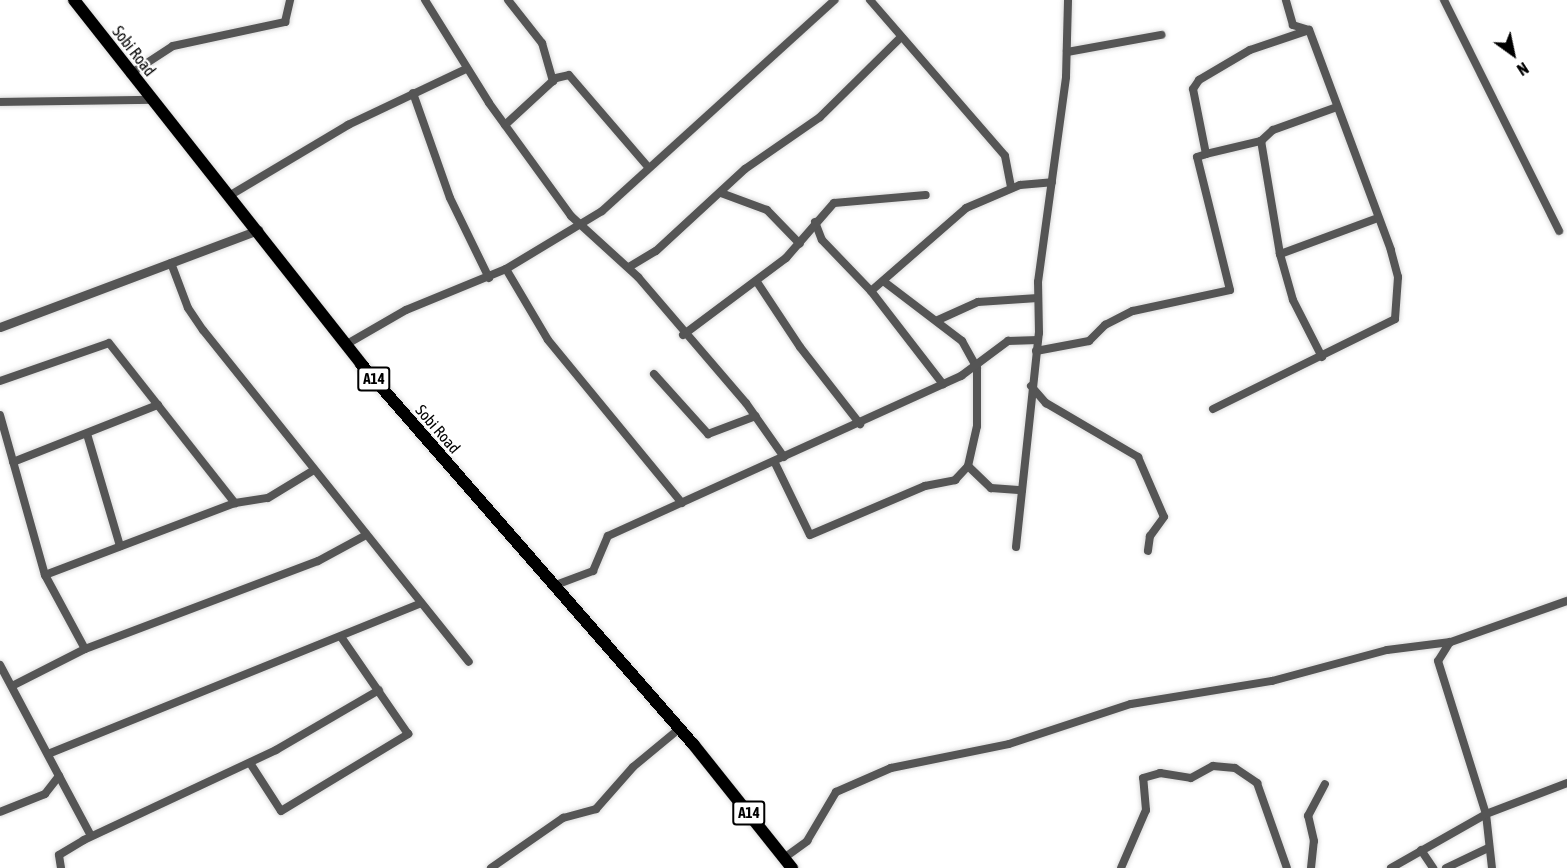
<!DOCTYPE html>
<html>
<head>
<meta charset="utf-8">
<style>
	body { margin:0 }
	#map { position:relative; width:1567px; height:868px; overflow:hidden; background:#fff; font-family:"Asap Condensed",sans-serif }
	div>[style] { position:absolute }
	.roads { filter:drop-shadow(0 0 2px #dbdbdb) drop-shadow(0 0 2px #dbdbdb) }
	.minor>* { height:8px; margin:-4px; padding:0 4px; transform-origin:4px; border-radius:4px; background:#555 }
	.tertiary>* { height:9px; margin:-4.5px; padding:0 4.5px; transform-origin:4.5px; border-radius:4.5px; background:#555 }
	.trunk>* { height:12px; margin:-6px; padding:0 6px; transform-origin:6px; border-radius:6px; background:#000 }
	span { translate:-50% -50%; white-space:nowrap; text-align:center; line-height:1.15; -webkit-text-stroke:4.5px #fff; paint-order:stroke }
	.shield-label span { padding:2px 4px; background:#fff; border:2px solid; border-radius:4px; -webkit-text-stroke-width:0 }
	.shield-label { font-size:15px; color:#000; font-weight:700 }
	.street-label { font-size:16px; color:#000 }
	.north { position:absolute; left:1483px; top:24px; width:60px; height:60px; -webkit-text-stroke:4px #fff; paint-order:stroke; rotate:147deg; font-size:16px; font-weight:700; line-height:24px; text-align:center; color:#000 }
	.north::after { content:''; display:block; margin:auto; width:21px; height:27px; background:#000; clip-path:polygon(50% 0,100% 100%,50% 72%,0 100%) }
</style>
</head>
<body>
<div id="map">
	<div class="roads">
		<div class="minor">
			<i style="left:425px;top:0;width:121px;rotate:58.1deg"></i>
			<i style="left:489px;top:103px;width:140px;rotate:54deg"></i>
			<i style="left:571px;top:216px;width:91px;rotate:42.3deg"></i>
			<i style="left:638px;top:277px;width:166px;rotate:49.4deg"></i>
			<i style="left:746px;top:403px;width:66px;rotate:54.9deg"></i>
			<i style="left:508px;top:0;width:55px;rotate:51.7deg"></i>
			<i style="left:542px;top:43px;width:40px;rotate:74deg"></i>
			<i style="left:870px;top:0;width:206px;rotate:49.1deg"></i>
			<i style="left:1005px;top:156px;width:32px;rotate:79deg"></i>
			<i style="left:1444px;top:0;width:258px;rotate:63.5deg"></i>
			<i style="left:1067px;top:52px;width:96px;rotate:-10.3deg"></i>
			<i style="left:130px;top:74px;width:51px;rotate:-33.1deg"></i>
			<i style="left:173px;top:46px;width:115px;rotate:-12.1deg"></i>
			<i style="left:285px;top:22px;width:23px;rotate:-77deg"></i>
			<i style="left:413px;top:93px;width:111px;rotate:70.6deg"></i>
			<i style="left:450px;top:198px;width:89px;rotate:64deg"></i>
			<i style="left:0;top:102px;width:151px;rotate:-0.8deg"></i>
			<i style="left:505px;top:125px;width:69px;rotate:-42.7deg"></i>
			<i style="left:556px;top:78px;width:13px;rotate:-13deg"></i>
			<i style="left:569px;top:75px;width:121px;rotate:49.3deg"></i>
			<i style="left:1206px;top:154px;width:57px;rotate:-13.3deg"></i>
			<i style="left:721px;top:193px;width:49px;rotate:20.3deg"></i>
			<i style="left:767px;top:210px;width:47px;rotate:45.9deg"></i>
			<i style="left:229px;top:196px;width:139px;rotate:-30.8deg"></i>
			<i style="left:348px;top:125px;width:131px;rotate:-25.4deg"></i>
			<i style="left:815px;top:222px;width:19px;rotate:69deg"></i>
			<i style="left:822px;top:240px;width:71px;rotate:46.1deg"></i>
			<i style="left:871px;top:291px;width:118px;rotate:52.3deg"></i>
			<i style="left:1280px;top:254px;width:101px;rotate:-20.2deg"></i>
			<i style="left:171px;top:263px;width:48px;rotate:69.3deg"></i>
			<i style="left:188px;top:308px;width:27px;rotate:56deg"></i>
			<i style="left:203px;top:330px;width:425px;rotate:51.3deg"></i>
			<i style="left:629px;top:267px;width:31px;rotate:-31deg"></i>
			<i style="left:656px;top:251px;width:121px;rotate:-42.7deg"></i>
			<i style="left:745px;top:169px;width:91px;rotate:-34.7deg"></i>
			<i style="left:820px;top:117px;width:114px;rotate:-44.6deg"></i>
			<i style="left:506px;top:269px;width:82px;rotate:59.4deg"></i>
			<i style="left:548px;top:340px;width:211px;rotate:50.6deg"></i>
			<i style="left:757px;top:282px;width:78px;rotate:56.5deg"></i>
			<i style="left:800px;top:347px;width:98px;rotate:52.1deg"></i>
			<i style="left:871px;top:291px;width:126px;rotate:-41.1deg"></i>
			<i style="left:966px;top:208px;width:59px;rotate:-23.1deg"></i>
			<i style="left:1020px;top:185px;width:32px;rotate:-5deg"></i>
			<i style="left:938px;top:320px;width:44px;rotate:-24.2deg"></i>
			<i style="left:978px;top:302px;width:60px;rotate:-3.8deg"></i>
			<i style="left:683px;top:335px;width:129px;rotate:-36.8deg"></i>
			<i style="left:786px;top:258px;width:73px;rotate:-48.9deg"></i>
			<i style="left:834px;top:203px;width:92px;rotate:-5deg"></i>
			<i style="left:347px;top:344px;width:68px;rotate:-30deg"></i>
			<i style="left:406px;top:310px;width:108px;rotate:-22.3deg"></i>
			<i style="left:506px;top:269px;width:112px;rotate:-31.1deg"></i>
			<i style="left:602px;top:211px;width:314px;rotate:-42.2deg"></i>
			<i style="left:1036px;top:351px;width:54px;rotate:-10.7deg"></i>
			<i style="left:1089px;top:341px;width:23px;rotate:-45deg"></i>
			<i style="left:1105px;top:325px;width:31px;rotate:-27deg"></i>
			<i style="left:1133px;top:311px;width:99px;rotate:-12.2deg"></i>
			<i style="left:1230px;top:290px;width:137px;rotate:-103.9deg"></i>
			<i style="left:1197px;top:157px;width:9px;rotate:-18deg"></i>
			<i style="left:1206px;top:154px;width:66px;rotate:-101.3deg"></i>
			<i style="left:1193px;top:89px;width:11px;rotate:-56deg"></i>
			<i style="left:1199px;top:80px;width:59px;rotate:-30.5deg"></i>
			<i style="left:1250px;top:50px;width:62px;rotate:-18.7deg"></i>
			<i style="left:1322px;top:357px;width:64px;rotate:-117deg"></i>
			<i style="left:1293px;top:300px;width:48px;rotate:-105.8deg"></i>
			<i style="left:1280px;top:254px;width:115px;rotate:-99.5deg"></i>
			<i style="left:1261px;top:141px;width:16px;rotate:-43deg"></i>
			<i style="left:1273px;top:130px;width:65px;rotate:-19.8deg"></i>
			<i style="left:654px;top:374px;width:81px;rotate:48deg"></i>
			<i style="left:708px;top:434px;width:51px;rotate:-20.6deg"></i>
			<i style="left:0;top:381px;width:115px;rotate:-19.2deg"></i>
			<i style="left:109px;top:343px;width:204px;rotate:51.8deg"></i>
			<i style="left:1031px;top:386px;width:23px;rotate:49deg"></i>
			<i style="left:1046px;top:403px;width:107px;rotate:30.4deg"></i>
			<i style="left:1138px;top:457px;width:65px;rotate:66.6deg"></i>
			<i style="left:1164px;top:517px;width:24px;rotate:126deg"></i>
			<i style="left:1150px;top:536px;width:15px;rotate:98deg"></i>
			<i style="left:1213px;top:409px;width:203px;rotate:-26.3deg"></i>
			<i style="left:1395px;top:319px;width:42px;rotate:-85.9deg"></i>
			<i style="left:1398px;top:277px;width:28px;rotate:-105deg"></i>
			<i style="left:1391px;top:250px;width:235px;rotate:-110.4deg"></i>
			<i style="left:1309px;top:30px;width:17px;rotate:-163deg"></i>
			<i style="left:1293px;top:25px;width:26px;rotate:-106deg"></i>
			<i style="left:0;top:415px;width:166px;rotate:74.3deg"></i>
			<i style="left:45px;top:575px;width:84px;rotate:61.6deg"></i>
			<i style="left:87px;top:434px;width:117px;rotate:73.6deg"></i>
			<i style="left:774px;top:461px;width:82px;rotate:64.1deg"></i>
			<i style="left:810px;top:535px;width:125px;rotate:-23.1deg"></i>
			<i style="left:925px;top:486px;width:31px;rotate:-11deg"></i>
			<i style="left:955px;top:480px;width:19px;rotate:-47deg"></i>
			<i style="left:968px;top:466px;width:41px;rotate:-77.3deg"></i>
			<i style="left:977px;top:426px;width:58px;rotate:-90deg"></i>
			<i style="left:977px;top:368px;width:31px;rotate:-119deg"></i>
			<i style="left:962px;top:341px;width:96px;rotate:-142.7deg"></i>
			<i style="left:13px;top:462px;width:156px;rotate:-21.5deg"></i>
			<i style="left:968px;top:466px;width:32px;rotate:44deg"></i>
			<i style="left:991px;top:488px;width:31px;rotate:4deg"></i>
			<i style="left:1016px;top:547px;width:215px;rotate:-83.9deg"></i>
			<i style="left:1039px;top:333px;width:51px;rotate:-91.1deg"></i>
			<i style="left:1038px;top:282px;width:207px;rotate:-82.2deg"></i>
			<i style="left:1066px;top:77px;width:77px;rotate:-88.5deg"></i>
			<i style="left:45px;top:575px;width:203px;rotate:-20.8deg"></i>
			<i style="left:235px;top:503px;width:33px;rotate:-9deg"></i>
			<i style="left:268px;top:498px;width:54px;rotate:-31.3deg"></i>
			<i style="left:553px;top:586px;width:43px;rotate:-20.6deg"></i>
			<i style="left:593px;top:571px;width:38px;rotate:-67deg"></i>
			<i style="left:608px;top:536px;width:388px;rotate:-24.4deg"></i>
			<i style="left:961px;top:376px;width:59px;rotate:-36.7deg"></i>
			<i style="left:1008px;top:341px;width:30px;rotate:-2deg"></i>
			<i style="left:1450px;top:642px;width:22px;rotate:122deg"></i>
			<i style="left:1438px;top:661px;width:160px;rotate:72.6deg"></i>
			<i style="left:1486px;top:814px;width:54px;rotate:83.7deg"></i>
			<i style="left:0;top:665px;width:126px;rotate:62deg"></i>
			<i style="left:59px;top:776px;width:23px;rotate:128deg"></i>
			<i style="left:45px;top:794px;width:48px;rotate:158.2deg"></i>
			<i style="left:12px;top:686px;width:82px;rotate:-26.9deg"></i>
			<i style="left:85px;top:649px;width:249px;rotate:-20.7deg"></i>
			<i style="left:318px;top:561px;width:55px;rotate:-28.4deg"></i>
			<i style="left:48px;top:754px;width:402px;rotate:-22deg"></i>
			<i style="left:250px;top:763px;width:57px;rotate:57.1deg"></i>
			<i style="left:281px;top:811px;width:149px;rotate:-31.2deg"></i>
			<i style="left:408px;top:734px;width:118px;rotate:-124.6deg"></i>
			<i style="left:59px;top:776px;width:68px;rotate:61.9deg"></i>
			<i style="left:1421px;top:850px;width:22px;rotate:56deg"></i>
			<i style="left:784px;top:858px;width:29px;rotate:-36deg"></i>
			<i style="left:807px;top:841px;width:57px;rotate:-59.4deg"></i>
			<i style="left:836px;top:792px;width:60px;rotate:-23.6deg"></i>
			<i style="left:891px;top:768px;width:120px;rotate:-11.5deg"></i>
			<i style="left:1009px;top:744px;width:128px;rotate:-18.2deg"></i>
			<i style="left:1131px;top:704px;width:143px;rotate:-9.3deg"></i>
			<i style="left:1272px;top:681px;width:119px;rotate:-15.1deg"></i>
			<i style="left:1387px;top:650px;width:64px;rotate:-7.1deg"></i>
			<i style="left:1451px;top:642px;width:123px;rotate:-19.5deg"></i>
			<i style="left:61px;top:868px;width:13px;rotate:-99deg"></i>
			<i style="left:59px;top:855px;width:29px;rotate:-31deg"></i>
			<i style="left:84px;top:840px;width:212px;rotate:-25.1deg"></i>
			<i style="left:276px;top:750px;width:119px;rotate:-30.2deg"></i>
			<i style="left:491px;top:868px;width:88px;rotate:-34.8deg"></i>
			<i style="left:563px;top:818px;width:34px;rotate:-15deg"></i>
			<i style="left:596px;top:809px;width:56px;rotate:-48.6deg"></i>
			<i style="left:633px;top:767px;width:60px;rotate:-39.6deg"></i>
			<i style="left:1121px;top:868px;width:63px;rotate:-66.7deg"></i>
			<i style="left:1146px;top:810px;width:32px;rotate:-95deg"></i>
			<i style="left:1143px;top:778px;width:18px;rotate:-16deg"></i>
			<i style="left:1160px;top:773px;width:31px;rotate:9deg"></i>
			<i style="left:1191px;top:778px;width:25px;rotate:-29deg"></i>
			<i style="left:1213px;top:766px;width:22px;rotate:5deg"></i>
			<i style="left:1235px;top:768px;width:27px;rotate:34deg"></i>
			<i style="left:1257px;top:783px;width:90px;rotate:70.6deg"></i>
			<i style="left:1311px;top:868px;width:27px;rotate:-84deg"></i>
			<i style="left:1314px;top:841px;width:26px;rotate:-103deg"></i>
			<i style="left:1308px;top:816px;width:36px;rotate:-62deg"></i>
			<i style="left:1391px;top:868px;width:109px;rotate:-29.6deg"></i>
			<i style="left:1486px;top:814px;width:87px;rotate:-20.9deg"></i>
			<i style="left:1446px;top:868px;width:47px;rotate:-25.5deg"></i>
		</div>
		<div class="tertiary">
			<i style="left:0;top:327px;width:276px;rotate:-20.6deg"></i>
		</div>
		<div class="trunk">
			<i style="left:74px;top:0;width:464px;rotate:51.7deg"></i>
			<i style="left:361px;top:364px;width:505px;rotate:48.86deg"></i>
			<i style="left:693px;top:744px;width:159px;rotate:51.4deg"></i>
		</div>
	</div>
	<div class="shield-label">
		<span style="left:374px;top:379px">A14</span>
		<span style="left:749px;top:813px">A14</span>
	</div>
	<div class="street-label">
		<span style="left:134px;top:51px;rotate:52deg">Sobi Road</span>
		<span style="left:438px;top:429px;rotate:49deg">Sobi Road</span>
	</div>
	<div class="north">N</div>
</div>
</body>
</html>
